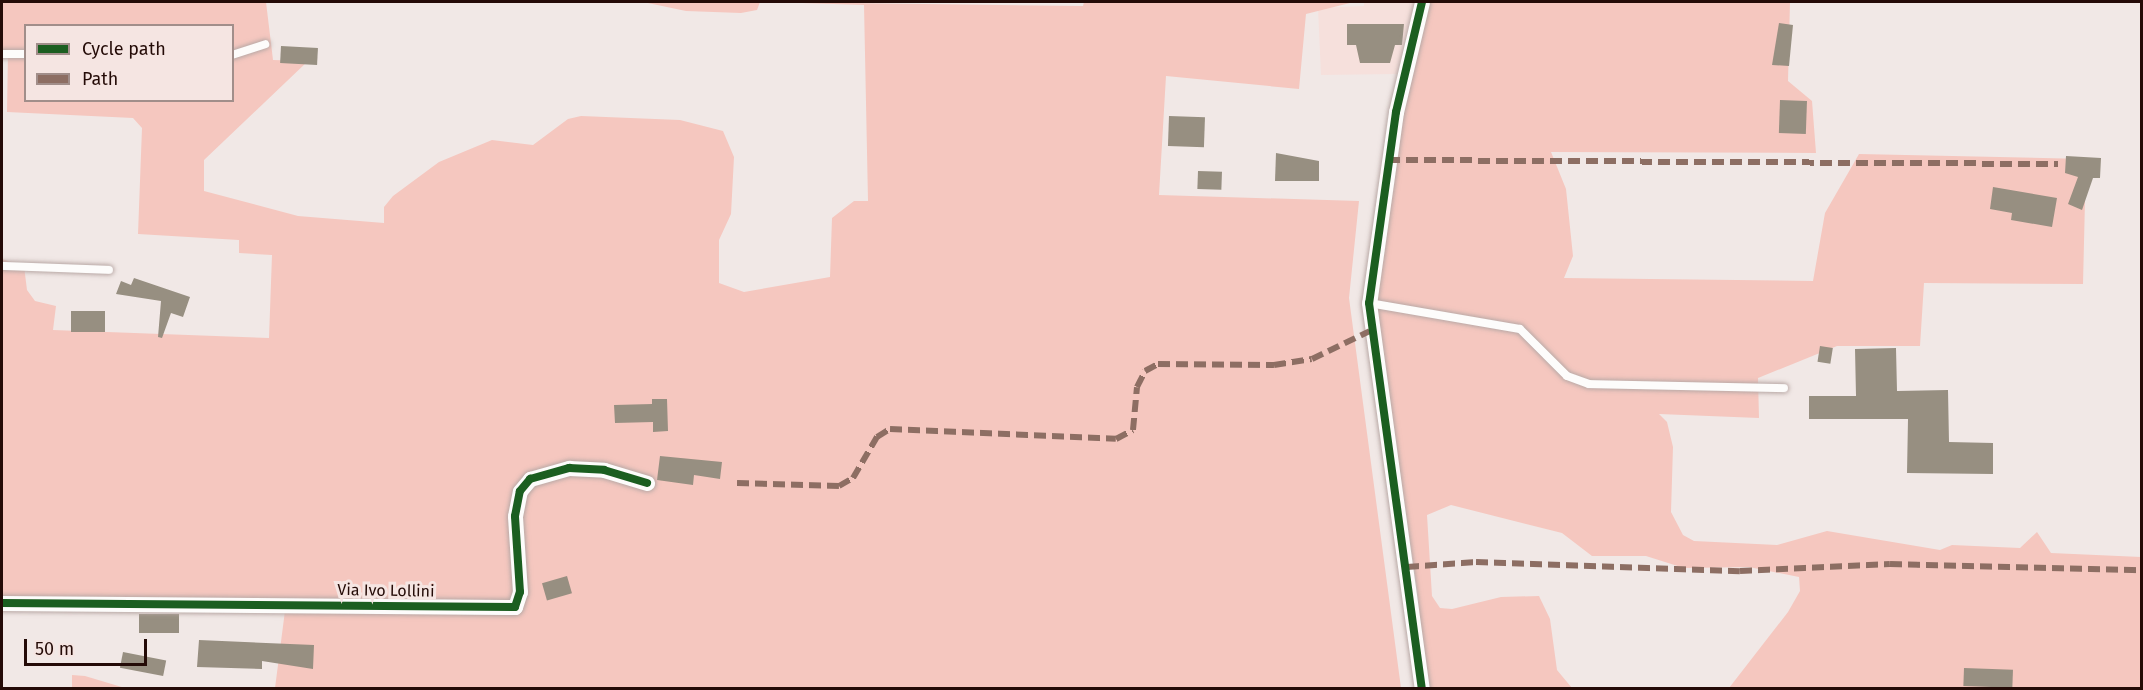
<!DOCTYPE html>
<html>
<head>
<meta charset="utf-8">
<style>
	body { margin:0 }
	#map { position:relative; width:2143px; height:690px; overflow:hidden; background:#f1e8e6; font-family:"Fira Sans",sans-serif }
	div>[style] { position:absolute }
	.built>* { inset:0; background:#f6e0dc }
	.green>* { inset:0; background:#f5c7bf }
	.building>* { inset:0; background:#978f81; transform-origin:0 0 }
	.roads { filter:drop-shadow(0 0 2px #b9a9a6) drop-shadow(0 0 2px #b9a9a6) }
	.service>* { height:8px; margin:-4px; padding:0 4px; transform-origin:4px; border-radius:4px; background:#fdfcfb }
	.minor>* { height:15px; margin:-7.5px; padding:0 7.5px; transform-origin:7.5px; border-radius:7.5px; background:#fdfcfb }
	.quiet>* { height:6px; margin-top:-3px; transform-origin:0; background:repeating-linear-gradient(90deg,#8d6e63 0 12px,transparent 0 18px) }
	.cycleway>* { height:8px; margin:-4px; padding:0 4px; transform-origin:4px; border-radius:4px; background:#1b5e20 }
	span { translate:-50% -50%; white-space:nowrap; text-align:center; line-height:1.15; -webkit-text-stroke:6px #f5e5e2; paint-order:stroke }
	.street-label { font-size:16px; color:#240b07 }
	.frame { position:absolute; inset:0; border:3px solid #240b07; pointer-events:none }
	.legend { position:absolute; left:24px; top:24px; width:210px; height:78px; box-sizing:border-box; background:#f5e5e2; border:2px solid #a18e8a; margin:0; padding:8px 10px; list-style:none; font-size:18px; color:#240b07 }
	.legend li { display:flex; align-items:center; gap:12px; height:30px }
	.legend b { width:30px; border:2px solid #a18e8a }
	.scale { position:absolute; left:24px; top:639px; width:123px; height:27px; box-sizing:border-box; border:3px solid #240b07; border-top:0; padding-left:8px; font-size:18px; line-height:21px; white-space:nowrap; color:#240b07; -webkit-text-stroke:4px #f5e5e2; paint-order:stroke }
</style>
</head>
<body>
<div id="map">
	<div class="built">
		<i style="clip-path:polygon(1364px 2px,1416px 2px,1397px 74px,1321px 75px,1318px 8px,1364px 6px)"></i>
	</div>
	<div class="green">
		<i style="clip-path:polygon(evenodd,2px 2px,266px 2px,273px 60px,308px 61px,204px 160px,204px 191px,298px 216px,384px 223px,384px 207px,393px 196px,439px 162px,492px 140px,533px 145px,568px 119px,581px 116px,680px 120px,723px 131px,734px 157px,731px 214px,719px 240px,719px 283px,744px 292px,830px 277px,832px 218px,854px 201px,868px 201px,864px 5px,771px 2px,1083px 6px,1084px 2px,1354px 2px,1306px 14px,1299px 89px,1166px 76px,1159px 195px,1359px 201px,1349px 298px,1401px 688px,275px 688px,286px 603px,2px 597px,2px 259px,24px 266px,27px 290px,35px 301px,56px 306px,53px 330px,269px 338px,272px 255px,239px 253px,239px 240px,138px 234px,142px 128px,133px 118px,7px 112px,8px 52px,2px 51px,2px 2px,26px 26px,232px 26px,232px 100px,26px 100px,26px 26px)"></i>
		<i style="clip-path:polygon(643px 2px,760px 2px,757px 10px,741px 13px,686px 11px)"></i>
		<i style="clip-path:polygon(1426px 2px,1790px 2px,1788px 81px,1812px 101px,1816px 153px,1551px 152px,1566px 189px,1573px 256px,1564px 278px,1813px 281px,1825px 213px,1859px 154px,2086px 159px,2083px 284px,1924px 283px,1920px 346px,1837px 346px,1758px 378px,1759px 418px,1659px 414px,1667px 422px,1673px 447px,1671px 512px,1683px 535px,1694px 541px,1777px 545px,1827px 531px,1940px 550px,1952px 545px,2020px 548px,2037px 532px,2051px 553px,2141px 557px,2141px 688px,1729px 688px,1788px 612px,1800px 591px,1799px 577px,1749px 567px,1684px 568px,1646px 556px,1592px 556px,1562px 533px,1451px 505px,1427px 515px,1432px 596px,1440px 608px,1452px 609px,1501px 597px,1539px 596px,1550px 619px,1557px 670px,1572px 688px,1425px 688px,1418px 595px,1374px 296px,1379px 226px)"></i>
		<i style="clip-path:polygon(72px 675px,85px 676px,125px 688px,72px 688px)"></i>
	</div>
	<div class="building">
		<i style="clip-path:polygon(1779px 23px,1793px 25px,1789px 66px,1772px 65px)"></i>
		<i style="clip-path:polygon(1347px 24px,1404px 24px,1402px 45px,1395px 45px,1390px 63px,1360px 63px,1356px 45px,1347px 45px)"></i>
		<i style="left:281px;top:46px;width:37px;height:17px;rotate:3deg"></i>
		<i style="left:1780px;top:100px;width:27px;height:33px;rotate:2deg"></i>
		<i style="left:1169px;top:116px;width:36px;height:30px;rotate:2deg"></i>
		<i style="clip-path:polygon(1276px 153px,1319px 161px,1319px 181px,1275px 181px)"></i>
		<i style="clip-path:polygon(2066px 156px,2101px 158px,2100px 178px,2093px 178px,2082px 210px,2068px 204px,2078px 177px,2065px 173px)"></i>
		<i style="left:1198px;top:171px;width:24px;height:18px;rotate:2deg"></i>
		<i style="clip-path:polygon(1993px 187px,2057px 198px,2052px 227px,2011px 220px,2012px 213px,1990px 209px)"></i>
		<i style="clip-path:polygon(134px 278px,190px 297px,183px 317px,171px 313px,162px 338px,158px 337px,161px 301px,116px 294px,121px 281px,131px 285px)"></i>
		<i style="left:71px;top:311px;width:34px;height:21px"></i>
		<i style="left:1820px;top:346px;width:13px;height:16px;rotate:9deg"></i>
		<i style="clip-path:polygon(1896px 348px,1897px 391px,1948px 390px,1949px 442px,1993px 443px,1993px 474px,1907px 473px,1908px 419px,1809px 419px,1809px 396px,1856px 396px,1855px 349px)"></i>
		<i style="clip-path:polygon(652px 399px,667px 399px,668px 431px,653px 432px,653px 422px,615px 423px,614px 405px,652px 404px)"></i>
		<i style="clip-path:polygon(660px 456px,722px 462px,720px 479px,694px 475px,693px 485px,657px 480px)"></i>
		<i style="left:567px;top:576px;width:18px;height:26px;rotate:74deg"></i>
		<i style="left:139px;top:614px;width:40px;height:19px"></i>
		<i style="clip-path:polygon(199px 640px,314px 645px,313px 669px,262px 661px,262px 669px,197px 667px)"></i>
		<i style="left:123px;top:652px;width:44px;height:16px;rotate:11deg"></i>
		<i style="left:1964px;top:668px;width:49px;height:18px;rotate:2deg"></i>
	</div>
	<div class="roads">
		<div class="service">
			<i style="left:2px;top:54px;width:24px"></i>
			<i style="left:232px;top:55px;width:35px;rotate:-18deg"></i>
			<i style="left:2px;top:266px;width:107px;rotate:2.1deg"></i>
			<i style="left:1369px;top:303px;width:153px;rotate:9.8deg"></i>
			<i style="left:1520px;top:329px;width:66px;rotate:45deg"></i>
			<i style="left:1567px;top:376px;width:23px;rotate:20deg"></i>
			<i style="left:1589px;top:384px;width:195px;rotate:1.2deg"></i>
		</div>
		<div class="minor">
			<i style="left:1422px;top:2px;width:113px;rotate:103.3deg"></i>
			<i style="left:1396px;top:112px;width:193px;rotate:98deg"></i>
			<i style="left:1369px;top:303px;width:389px;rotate:82.2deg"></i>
			<i style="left:2px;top:603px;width:513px;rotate:0.45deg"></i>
			<i style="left:515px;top:607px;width:16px;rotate:-72deg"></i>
			<i style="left:520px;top:592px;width:76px;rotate:-93.8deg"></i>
			<i style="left:515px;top:516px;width:25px;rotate:-79deg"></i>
			<i style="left:520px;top:491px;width:16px;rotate:-50deg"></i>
			<i style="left:530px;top:479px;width:41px;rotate:-15.8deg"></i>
			<i style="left:569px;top:468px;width:35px;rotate:3deg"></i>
			<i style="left:604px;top:470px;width:45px;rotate:16.8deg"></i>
		</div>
	</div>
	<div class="quiet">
		<i style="left:1388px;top:160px;width:670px;rotate:0.34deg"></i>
		<i style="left:737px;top:483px;width:102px;rotate:1.7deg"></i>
		<i style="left:839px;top:486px;width:16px;rotate:-30deg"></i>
		<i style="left:853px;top:478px;width:48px;rotate:-59.7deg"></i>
		<i style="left:877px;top:437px;width:15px;rotate:-32deg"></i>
		<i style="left:890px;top:429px;width:226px;rotate:2.5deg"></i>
		<i style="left:1116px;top:439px;width:19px;rotate:-28deg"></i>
		<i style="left:1133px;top:430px;width:43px;rotate:-84.7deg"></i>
		<i style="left:1137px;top:387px;width:18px;rotate:-63deg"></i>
		<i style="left:1145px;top:371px;width:15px;rotate:-28deg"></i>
		<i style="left:1158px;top:364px;width:116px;rotate:0.5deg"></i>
		<i style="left:1274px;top:365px;width:38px;rotate:-9deg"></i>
		<i style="left:1312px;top:359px;width:64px;rotate:-25.8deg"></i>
		<i style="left:1407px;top:567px;width:69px;rotate:-4.1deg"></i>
		<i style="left:1476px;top:562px;width:264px;rotate:2deg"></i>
		<i style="left:1740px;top:571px;width:150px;rotate:-2.7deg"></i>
		<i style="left:1890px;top:564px;width:252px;rotate:1.4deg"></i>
	</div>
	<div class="cycleway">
		<i style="left:1422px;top:2px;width:113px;rotate:103.3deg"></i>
		<i style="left:1396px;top:112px;width:193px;rotate:98deg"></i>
		<i style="left:1369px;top:303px;width:389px;rotate:82.2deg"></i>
		<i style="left:2px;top:603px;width:513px;rotate:0.45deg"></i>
		<i style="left:515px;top:607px;width:16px;rotate:-72deg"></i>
		<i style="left:520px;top:592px;width:76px;rotate:-93.8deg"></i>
		<i style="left:515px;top:516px;width:25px;rotate:-79deg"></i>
		<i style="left:520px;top:491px;width:16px;rotate:-50deg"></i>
		<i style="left:530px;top:479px;width:41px;rotate:-15.8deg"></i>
		<i style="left:569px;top:468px;width:35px;rotate:3deg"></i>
		<i style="left:604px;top:470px;width:45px;rotate:16.8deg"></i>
	</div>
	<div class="street-label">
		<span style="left:386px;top:591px;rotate:1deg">Via Ivo Lollini</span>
	</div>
	<div class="frame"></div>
	<ul class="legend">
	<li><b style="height:8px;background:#1b5e20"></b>Cycle path</li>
	<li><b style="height:8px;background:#8d6e63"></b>Path</li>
	</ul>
	<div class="scale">50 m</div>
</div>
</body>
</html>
